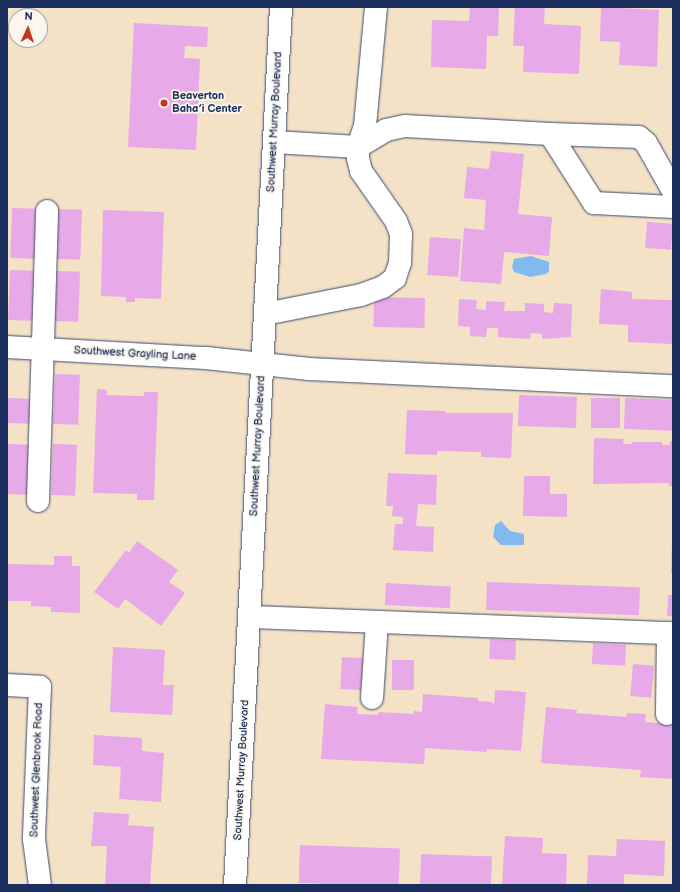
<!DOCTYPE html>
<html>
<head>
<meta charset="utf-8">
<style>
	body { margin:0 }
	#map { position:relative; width:680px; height:892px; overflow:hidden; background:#f4e2c7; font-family:"Balsamiq Sans",sans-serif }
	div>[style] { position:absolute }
	.water>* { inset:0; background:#81baf1 }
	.building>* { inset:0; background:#e7a9e7; transform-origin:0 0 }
	.roads { filter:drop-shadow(0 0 1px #3c4a6e) drop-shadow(0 0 1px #3c4a6e) }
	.minor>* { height:22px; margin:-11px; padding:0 11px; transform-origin:11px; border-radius:11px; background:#fff }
	.major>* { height:22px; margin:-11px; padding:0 11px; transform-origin:11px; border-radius:11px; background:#fff }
	.dots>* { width:11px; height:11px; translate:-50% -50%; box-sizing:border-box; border:2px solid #fbf7ec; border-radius:50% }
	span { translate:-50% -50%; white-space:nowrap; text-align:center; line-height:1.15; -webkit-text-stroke:3.5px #fbf7ec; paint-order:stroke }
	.poi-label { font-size:11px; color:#1b2f5e; font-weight:700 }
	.left { translate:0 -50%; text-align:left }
	.street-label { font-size:11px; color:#1b2f5e }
	.frame { position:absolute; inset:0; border:8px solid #1b2f5e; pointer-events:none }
	.north { position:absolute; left:8px; top:8px; width:40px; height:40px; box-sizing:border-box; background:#fbf7ec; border:1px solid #a1a7b3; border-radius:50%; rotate:3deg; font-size:11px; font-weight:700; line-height:16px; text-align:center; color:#1b2f5e }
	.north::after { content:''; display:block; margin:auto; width:14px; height:18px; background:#c8321e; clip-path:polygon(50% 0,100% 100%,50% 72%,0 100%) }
</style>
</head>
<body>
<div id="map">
	<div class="water">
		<i style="clip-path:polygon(531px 256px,549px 262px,549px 271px,546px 274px,530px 277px,514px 272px,512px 267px,514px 259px)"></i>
		<i style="clip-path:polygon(501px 521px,510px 531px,524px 534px,524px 545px,501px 545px,493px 537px,495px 525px)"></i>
	</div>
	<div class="building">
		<i style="clip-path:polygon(470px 7px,499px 7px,498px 36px,487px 36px,486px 69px,431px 67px,432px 20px,469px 21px)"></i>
		<i style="clip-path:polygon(515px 7px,545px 7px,544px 24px,581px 26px,579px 74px,523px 72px,524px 46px,513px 46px)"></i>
		<i style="clip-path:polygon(601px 7px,659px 10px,657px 67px,619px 65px,620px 42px,600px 41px)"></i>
		<i style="clip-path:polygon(134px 23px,208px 27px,207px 47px,185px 46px,184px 58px,200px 59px,196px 150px,128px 147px)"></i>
		<i style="clip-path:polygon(491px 151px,524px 154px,518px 214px,552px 217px,549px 256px,504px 252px,501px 284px,460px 281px,464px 228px,484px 230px,486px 200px,464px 198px,467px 167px,489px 169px)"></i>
		<i style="left:12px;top:208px;width:25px;height:50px;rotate:2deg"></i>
		<i style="left:58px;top:209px;width:24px;height:50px;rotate:2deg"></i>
		<i style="clip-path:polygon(103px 210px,164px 212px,161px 299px,135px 298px,135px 302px,126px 302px,126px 297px,101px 296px)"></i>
		<i style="left:647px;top:222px;width:26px;height:26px;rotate:4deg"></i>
		<i style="left:430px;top:237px;width:31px;height:38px;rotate:4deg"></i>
		<i style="left:10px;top:270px;width:25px;height:50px;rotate:2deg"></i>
		<i style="left:56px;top:271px;width:24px;height:50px;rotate:2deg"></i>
		<i style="clip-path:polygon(601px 289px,632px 292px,632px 299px,673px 300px,673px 344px,628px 342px,628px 325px,599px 324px)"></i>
		<i style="left:374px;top:297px;width:51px;height:30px;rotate:1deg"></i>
		<i style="clip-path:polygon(459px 299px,477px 300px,476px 309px,486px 310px,486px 301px,505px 302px,504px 311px,525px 311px,525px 303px,544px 304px,544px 312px,553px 313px,554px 303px,572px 304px,571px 337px,542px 339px,542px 334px,531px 333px,530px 339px,498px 337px,498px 328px,487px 328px,486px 337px,470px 336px,470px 327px,458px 326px)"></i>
		<i style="left:55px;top:374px;width:25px;height:50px;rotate:2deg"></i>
		<i style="clip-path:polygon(97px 389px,107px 390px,107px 395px,144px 396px,144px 392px,158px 392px,154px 500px,137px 500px,137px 494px,93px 493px)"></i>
		<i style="left:519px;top:395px;width:58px;height:31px;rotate:2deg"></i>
		<i style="left:8px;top:398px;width:25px;height:25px;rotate:2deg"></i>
		<i style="left:591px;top:398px;width:29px;height:30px"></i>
		<i style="left:625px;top:398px;width:48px;height:31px;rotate:2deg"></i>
		<i style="clip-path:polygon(407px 410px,446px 411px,446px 413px,513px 413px,511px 458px,481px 457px,481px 452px,437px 451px,437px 455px,405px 454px)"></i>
		<i style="clip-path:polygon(594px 438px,624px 439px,623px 444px,632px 444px,632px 442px,662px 442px,662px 445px,670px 445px,670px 441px,673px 441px,673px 486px,669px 486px,669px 483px,593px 484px)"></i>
		<i style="left:7px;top:444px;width:25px;height:50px;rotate:2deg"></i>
		<i style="left:53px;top:444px;width:24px;height:51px;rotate:2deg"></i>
		<i style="clip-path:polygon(388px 473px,437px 475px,436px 505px,418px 504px,416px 526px,434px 527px,433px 552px,393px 550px,395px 524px,403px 524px,403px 517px,392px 516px,393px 506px,386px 506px)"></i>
		<i style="clip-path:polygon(524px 476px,550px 476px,550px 494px,567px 494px,567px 517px,523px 516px)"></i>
		<i style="clip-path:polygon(137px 541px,178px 570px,169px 582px,185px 593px,161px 626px,125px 599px,118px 609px,94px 592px,126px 550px,129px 553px)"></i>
		<i style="clip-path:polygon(672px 541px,673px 541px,673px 573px,671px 573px)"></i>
		<i style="clip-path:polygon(54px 556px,72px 556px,72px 566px,80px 566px,80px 613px,51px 612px,51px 607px,31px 606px,31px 601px,7px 601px,7px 564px,54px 565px)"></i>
		<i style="left:487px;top:582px;width:153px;height:28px;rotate:2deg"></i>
		<i style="left:386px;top:583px;width:65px;height:22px;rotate:3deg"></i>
		<i style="clip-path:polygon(668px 595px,673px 595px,673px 616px,667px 616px)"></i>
		<i style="left:490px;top:639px;width:26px;height:20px;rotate:2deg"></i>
		<i style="left:593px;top:643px;width:33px;height:21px;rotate:3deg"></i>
		<i style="clip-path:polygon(113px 647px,165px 650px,163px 685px,174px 685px,172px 715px,110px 712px)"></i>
		<i style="left:342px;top:657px;width:21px;height:32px;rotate:3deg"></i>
		<i style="left:392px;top:660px;width:22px;height:30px"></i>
		<i style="left:633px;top:664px;width:21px;height:32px;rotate:5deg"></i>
		<i style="clip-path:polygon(495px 690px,526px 692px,521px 751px,487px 749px,487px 752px,425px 748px,424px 764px,321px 759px,325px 704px,358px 707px,357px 714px,378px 715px,379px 712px,414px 714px,414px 711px,422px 712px,423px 694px,478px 698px,478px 701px,492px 702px,494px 706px)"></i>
		<i style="clip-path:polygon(546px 707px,577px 710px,576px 713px,626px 717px,627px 713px,646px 714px,645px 722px,673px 724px,673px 779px,640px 777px,641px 770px,541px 763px)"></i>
		<i style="clip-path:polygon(94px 735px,142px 738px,142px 751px,164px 753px,161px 802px,119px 799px,121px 767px,93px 765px)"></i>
		<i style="clip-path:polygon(94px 812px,129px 814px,128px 825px,154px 827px,150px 885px,105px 885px,107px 846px,91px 846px)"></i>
		<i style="clip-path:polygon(505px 836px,543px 838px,542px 853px,567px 854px,566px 885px,502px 885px)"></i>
		<i style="clip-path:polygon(617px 839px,665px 841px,664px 876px,624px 874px,624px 885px,587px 885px,588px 855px,616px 856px)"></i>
		<i style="left:300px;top:845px;width:100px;height:38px;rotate:2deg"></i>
		<i style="left:421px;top:854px;width:71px;height:31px;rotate:2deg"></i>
	</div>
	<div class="roads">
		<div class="minor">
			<i style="left:550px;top:134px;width:89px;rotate:1.9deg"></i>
			<i style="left:639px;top:137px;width:9px;rotate:41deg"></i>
			<i style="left:646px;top:143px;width:55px;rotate:60.6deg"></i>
			<i style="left:274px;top:142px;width:84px;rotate:3.4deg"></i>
			<i style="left:358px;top:147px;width:33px;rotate:-31deg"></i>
			<i style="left:386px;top:130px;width:19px;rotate:-12deg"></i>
			<i style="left:405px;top:126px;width:145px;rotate:3.2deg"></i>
			<i style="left:550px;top:134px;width:82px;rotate:57.5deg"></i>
			<i style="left:594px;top:203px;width:79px;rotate:2.9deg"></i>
			<i style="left:265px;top:314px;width:98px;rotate:-11.2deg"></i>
			<i style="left:361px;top:295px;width:23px;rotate:-20deg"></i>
			<i style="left:383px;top:287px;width:15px;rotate:-37deg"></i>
			<i style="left:395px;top:278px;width:16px;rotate:-72deg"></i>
			<i style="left:400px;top:263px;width:29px;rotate:-88deg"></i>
			<i style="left:401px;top:234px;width:14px;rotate:-111deg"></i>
			<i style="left:396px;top:221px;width:61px;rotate:-125deg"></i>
			<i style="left:361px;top:171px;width:13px;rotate:-103deg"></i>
			<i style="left:358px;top:158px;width:11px;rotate:-90deg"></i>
			<i style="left:358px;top:147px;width:22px;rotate:-72deg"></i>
			<i style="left:365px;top:126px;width:120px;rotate:-84.7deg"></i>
			<i style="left:7px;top:347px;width:199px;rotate:3.2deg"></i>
			<i style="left:206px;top:358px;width:104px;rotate:6.1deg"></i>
			<i style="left:309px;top:369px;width:364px;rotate:2.7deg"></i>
			<i style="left:38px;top:501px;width:290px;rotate:-88.2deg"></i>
			<i style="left:250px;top:617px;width:423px;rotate:2.2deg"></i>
			<i style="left:7px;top:685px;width:33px;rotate:3deg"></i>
			<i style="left:40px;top:687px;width:152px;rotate:92.3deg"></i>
			<i style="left:34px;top:839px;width:46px;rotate:82.6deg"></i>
			<i style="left:372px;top:698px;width:76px;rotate:-86.2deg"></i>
			<i style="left:667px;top:714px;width:81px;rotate:-89.3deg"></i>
		</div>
		<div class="major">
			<i style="left:235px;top:885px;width:879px;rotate:-87deg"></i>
		</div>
	</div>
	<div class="dots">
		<i style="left:164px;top:103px;background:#c8321e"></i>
	</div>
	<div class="poi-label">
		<span class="left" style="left:172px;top:103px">Beaverton<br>Baha’i Center</span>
	</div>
	<div class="street-label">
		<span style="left:275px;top:122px;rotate:-87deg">Southwest Murray Boulevard</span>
		<span style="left:135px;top:354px;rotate:3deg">Southwest Grayling Lane</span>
		<span style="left:258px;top:446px;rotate:-87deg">Southwest Murray Boulevard</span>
		<span style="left:37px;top:770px;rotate:-88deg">Southwest Glenbrook Road</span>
		<span style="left:242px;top:770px;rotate:-87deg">Southwest Murray Boulevard</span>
	</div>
	<div class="frame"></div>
	<div class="north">N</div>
</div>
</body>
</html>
